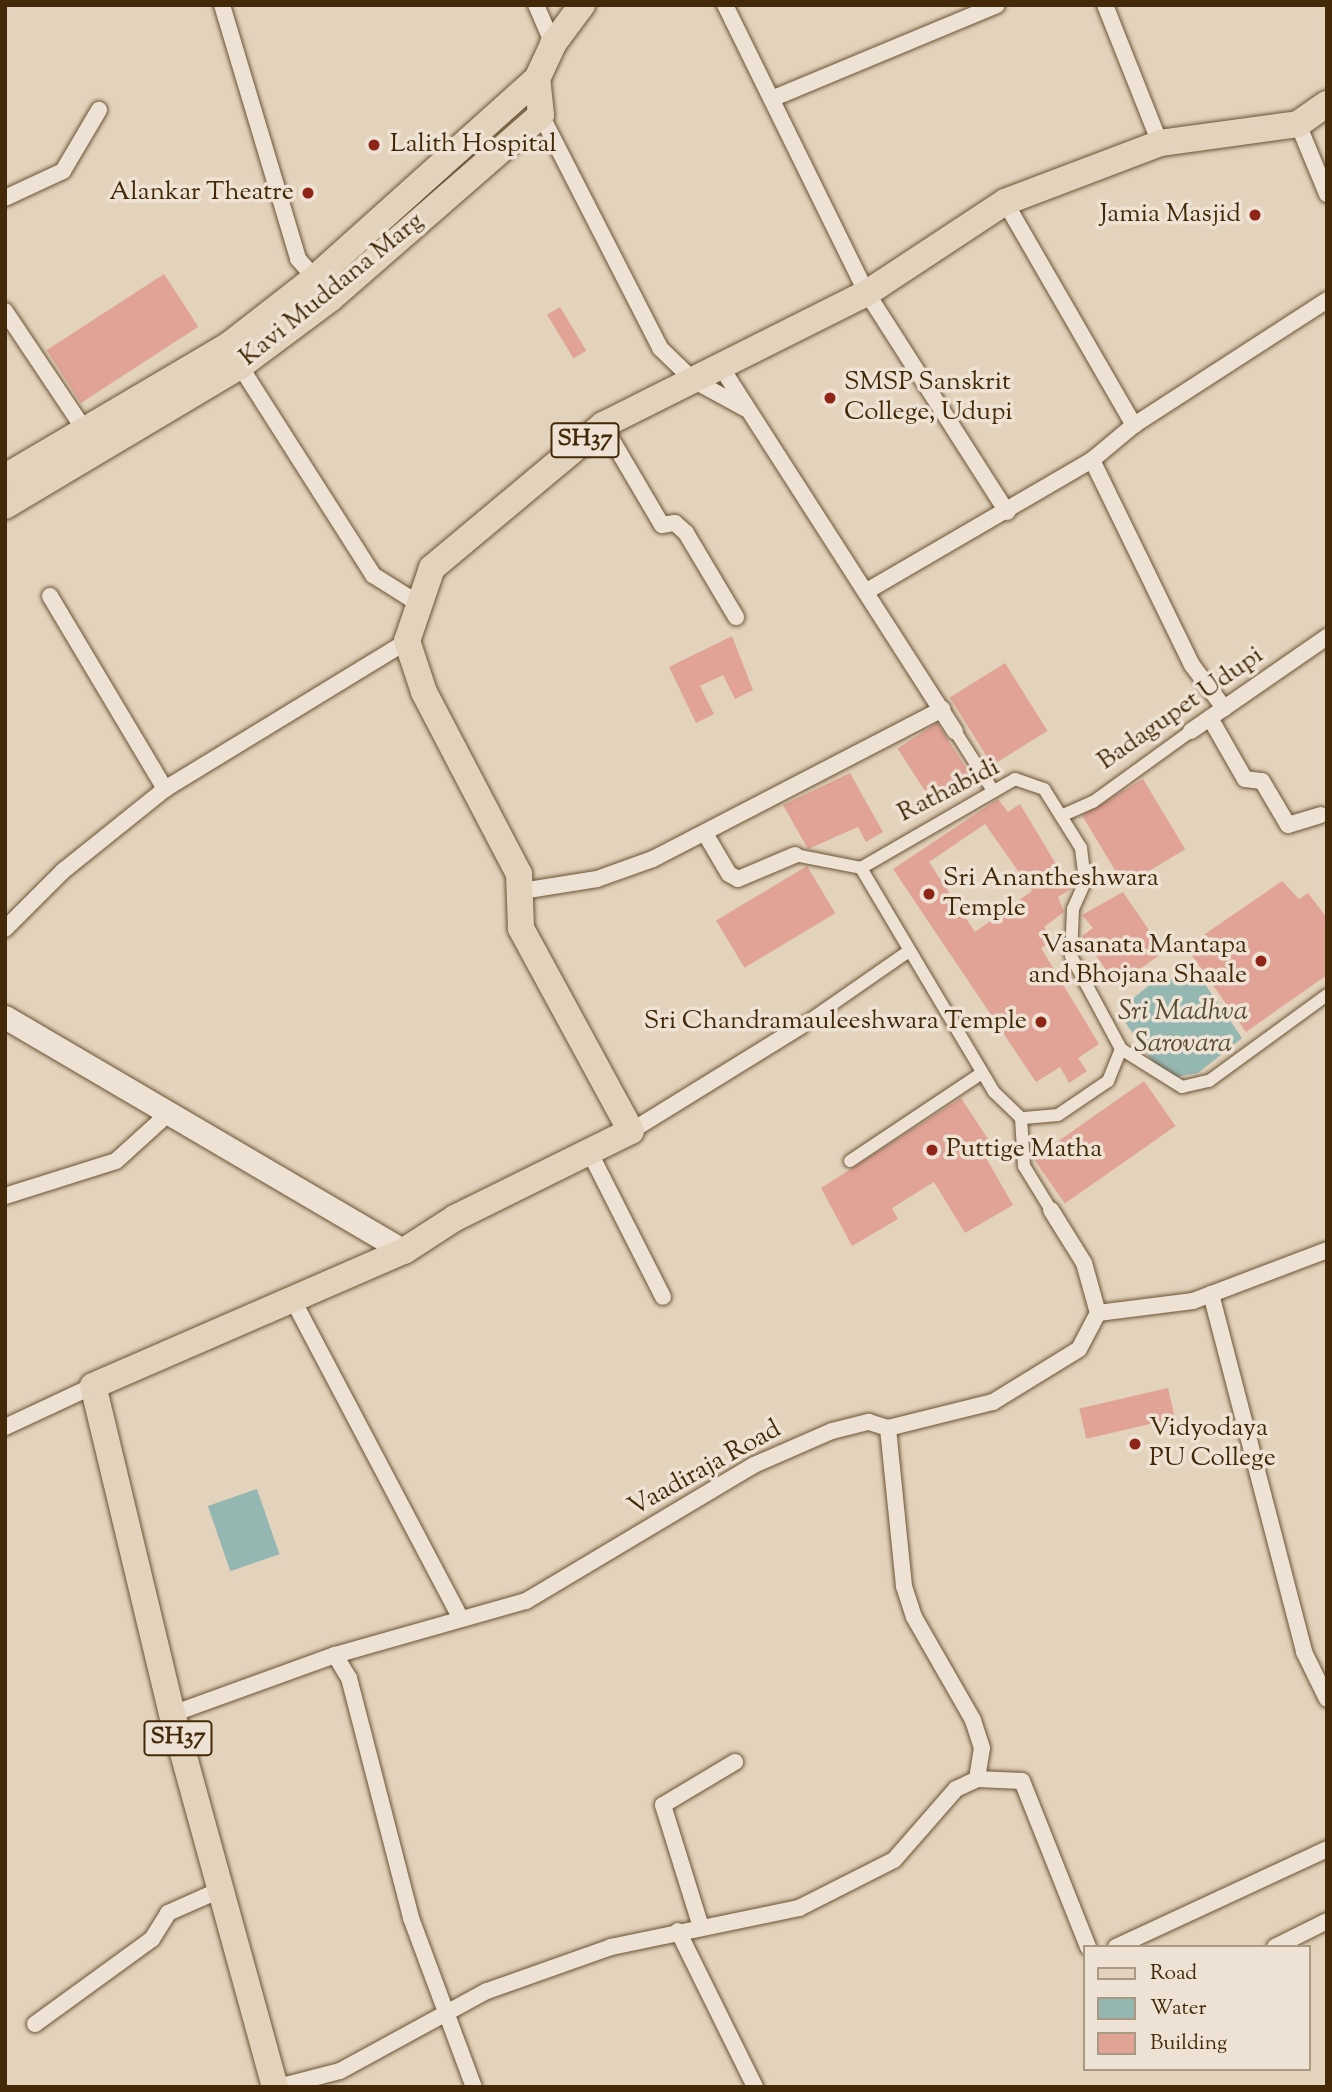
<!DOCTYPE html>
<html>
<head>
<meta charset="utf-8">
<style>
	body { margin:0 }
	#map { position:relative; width:1332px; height:2092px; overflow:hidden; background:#e3d3bc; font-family:"Sorts Mill Goudy",serif }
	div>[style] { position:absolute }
	.water>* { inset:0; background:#95b7b2; transform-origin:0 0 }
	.building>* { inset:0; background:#e0a396; transform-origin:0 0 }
	.roads { filter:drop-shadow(0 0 2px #6b5435) drop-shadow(0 0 2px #6b5435) }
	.pedestrian>* { height:12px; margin:-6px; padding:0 6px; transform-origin:6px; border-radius:6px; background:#ede2d3 }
	.minor>* { height:16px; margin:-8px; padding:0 8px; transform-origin:8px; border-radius:8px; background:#ede2d3 }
	.secondary>* { height:23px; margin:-11.5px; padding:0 11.5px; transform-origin:11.5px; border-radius:11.5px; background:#ede2d3 }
	.primary>* { height:26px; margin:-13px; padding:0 13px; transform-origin:13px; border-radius:13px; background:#e3d3bc }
	.dots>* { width:19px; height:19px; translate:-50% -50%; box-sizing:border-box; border:4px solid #ede2d3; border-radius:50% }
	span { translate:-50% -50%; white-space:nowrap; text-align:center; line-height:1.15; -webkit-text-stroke:7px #ede2d3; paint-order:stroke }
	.shield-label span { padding:2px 5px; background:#ede2d3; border:2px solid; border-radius:5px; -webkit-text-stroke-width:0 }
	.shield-label { font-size:24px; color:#432908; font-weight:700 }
	.poi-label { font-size:26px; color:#432908 }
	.left { translate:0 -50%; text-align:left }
	.right { translate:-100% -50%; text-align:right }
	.street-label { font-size:26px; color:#432908 }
	.water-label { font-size:28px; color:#584c32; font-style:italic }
	.frame { position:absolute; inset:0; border:7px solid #432908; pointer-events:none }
	.legend { position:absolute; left:1083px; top:1945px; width:228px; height:126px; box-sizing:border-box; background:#ede2d3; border:2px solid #a99882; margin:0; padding:9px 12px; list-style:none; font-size:21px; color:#432908 }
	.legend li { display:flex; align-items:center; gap:14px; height:35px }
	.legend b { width:35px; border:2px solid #a99882 }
</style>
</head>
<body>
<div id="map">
	<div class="water">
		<i style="clip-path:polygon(1191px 964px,1242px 1038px,1198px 1073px,1175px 1077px,1159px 1071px,1123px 1019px,1125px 1005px,1163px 974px,1170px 980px)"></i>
		<i style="left:257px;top:1489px;width:69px;height:52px;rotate:71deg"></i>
	</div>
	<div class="building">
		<i style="left:164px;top:274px;width:63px;height:140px;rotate:57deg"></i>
		<i style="left:560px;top:307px;width:51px;height:15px;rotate:59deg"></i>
		<i style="clip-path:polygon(732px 636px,753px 690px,735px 699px,723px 675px,700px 686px,714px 714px,696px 723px,669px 667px)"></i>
		<i style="left:1005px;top:663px;width:80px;height:65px;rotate:58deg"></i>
		<i style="left:937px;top:723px;width:69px;height:47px;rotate:57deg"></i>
		<i style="clip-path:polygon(850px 773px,883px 832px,866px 842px,858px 827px,808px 849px,783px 805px)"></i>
		<i style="left:1143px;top:779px;width:82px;height:71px;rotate:59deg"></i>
		<i style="clip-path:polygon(evenodd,998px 799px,1008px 812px,1020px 804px,1071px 889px,1058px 897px,1064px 912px,1044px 927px,1054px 941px,1041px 948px,1099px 1044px,1078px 1058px,1087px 1071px,1069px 1083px,1060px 1067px,1036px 1082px,893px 869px,998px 799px,985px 824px,1032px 891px,975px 932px,929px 862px,985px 824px)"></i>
		<i style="left:807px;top:866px;width:55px;height:106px;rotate:59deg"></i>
		<i style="clip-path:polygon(1282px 881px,1299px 899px,1308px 893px,1327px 918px,1327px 975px,1246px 1032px,1186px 947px)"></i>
		<i style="clip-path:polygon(1123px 892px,1164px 952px,1117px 985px,1082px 936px,1093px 928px,1082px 915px)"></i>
		<i style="left:1144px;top:1081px;width:55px;height:135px;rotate:55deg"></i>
		<i style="clip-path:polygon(961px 1098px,992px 1145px,982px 1151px,1013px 1205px,965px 1233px,934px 1182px,892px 1208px,898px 1219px,852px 1246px,821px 1188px)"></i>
		<i style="left:1168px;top:1388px;width:31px;height:91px;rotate:77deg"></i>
	</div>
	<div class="roads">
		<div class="pedestrian">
			<i style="left:955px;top:731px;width:69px;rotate:57.5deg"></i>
			<i style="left:1015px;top:779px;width:31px;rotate:19deg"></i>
			<i style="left:1044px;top:789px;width:70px;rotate:57.9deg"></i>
			<i style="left:1081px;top:848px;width:34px;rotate:83deg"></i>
			<i style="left:1085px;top:882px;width:30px;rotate:114deg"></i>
			<i style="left:1073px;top:909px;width:47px;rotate:92.4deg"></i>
			<i style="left:1071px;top:956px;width:106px;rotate:61.7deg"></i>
			<i style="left:1121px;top:1049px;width:35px;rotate:112deg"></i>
			<i style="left:1108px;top:1081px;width:60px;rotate:145.8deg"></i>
			<i style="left:1058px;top:1115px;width:37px;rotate:175deg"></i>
			<i style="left:1021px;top:1118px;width:37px;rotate:-136deg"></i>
			<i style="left:994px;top:1092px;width:261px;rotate:-120.7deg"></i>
			<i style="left:861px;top:868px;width:178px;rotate:-30deg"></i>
			<i style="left:1061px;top:816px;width:35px;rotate:-24deg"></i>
			<i style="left:1093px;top:802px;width:121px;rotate:-35.9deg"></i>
			<i style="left:795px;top:855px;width:67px;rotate:11.1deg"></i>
			<i style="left:801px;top:1026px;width:128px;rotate:-34.8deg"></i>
			<i style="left:1121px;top:1049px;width:72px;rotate:31.9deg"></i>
			<i style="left:1182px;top:1087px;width:28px;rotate:-13deg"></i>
			<i style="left:1209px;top:1081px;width:146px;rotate:-36.1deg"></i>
			<i style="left:1021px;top:1118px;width:48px;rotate:86.4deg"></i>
			<i style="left:1024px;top:1166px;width:52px;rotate:58.5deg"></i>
			<i style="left:850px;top:1161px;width:159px;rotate:-33.7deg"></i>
		</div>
		<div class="minor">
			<i style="left:222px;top:5px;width:265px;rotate:73.3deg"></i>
			<i style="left:298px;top:259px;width:25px;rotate:48deg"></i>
			<i style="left:536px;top:5px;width:43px;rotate:66.4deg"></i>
			<i style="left:725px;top:5px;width:321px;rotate:63.8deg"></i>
			<i style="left:867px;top:293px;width:260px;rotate:57.4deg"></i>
			<i style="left:1105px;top:5px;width:149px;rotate:68.3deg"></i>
			<i style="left:776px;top:97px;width:239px;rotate:-22.6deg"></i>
			<i style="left:541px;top:115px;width:262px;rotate:62.9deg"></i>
			<i style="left:660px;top:348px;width:46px;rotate:44.1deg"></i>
			<i style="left:693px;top:380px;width:60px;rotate:28.7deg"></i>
			<i style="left:1298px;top:124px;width:76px;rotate:67.5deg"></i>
			<i style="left:5px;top:198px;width:64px;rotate:-25deg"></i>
			<i style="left:63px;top:171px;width:71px;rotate:-59.5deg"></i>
			<i style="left:1005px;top:202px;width:258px;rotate:60deg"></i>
			<i style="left:5px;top:311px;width:146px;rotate:56.2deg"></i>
			<i style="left:240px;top:366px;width:248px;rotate:57.5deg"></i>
			<i style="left:373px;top:575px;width:51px;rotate:32.1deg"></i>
			<i style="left:721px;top:367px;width:433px;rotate:57.3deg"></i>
			<i style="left:603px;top:425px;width:116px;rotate:59.5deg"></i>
			<i style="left:662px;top:525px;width:13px;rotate:-9deg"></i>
			<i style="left:675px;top:523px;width:15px;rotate:42deg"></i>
			<i style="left:686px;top:533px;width:98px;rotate:59.2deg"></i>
			<i style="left:1092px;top:460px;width:228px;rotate:64deg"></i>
			<i style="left:1192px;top:665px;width:54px;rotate:53.3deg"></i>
			<i style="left:867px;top:591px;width:260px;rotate:-30.2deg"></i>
			<i style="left:1092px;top:460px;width:55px;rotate:-39.8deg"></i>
			<i style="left:1134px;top:425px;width:230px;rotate:-32.9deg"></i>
			<i style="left:50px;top:596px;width:225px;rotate:59.2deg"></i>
			<i style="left:1210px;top:718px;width:70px;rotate:60.2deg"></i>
			<i style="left:1245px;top:779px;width:17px;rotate:7deg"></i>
			<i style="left:1262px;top:781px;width:51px;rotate:59.4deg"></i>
			<i style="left:1288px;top:825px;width:34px;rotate:-17deg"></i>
			<i style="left:1191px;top:731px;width:165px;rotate:-34.7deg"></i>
			<i style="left:706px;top:835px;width:45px;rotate:59.5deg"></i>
			<i style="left:729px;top:874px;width:10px;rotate:29deg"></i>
			<i style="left:738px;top:879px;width:62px;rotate:-22.8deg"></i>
			<i style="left:522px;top:891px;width:76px;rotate:-9.1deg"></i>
			<i style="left:597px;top:879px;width:59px;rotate:-19.7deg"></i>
			<i style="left:653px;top:859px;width:326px;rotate:-27.4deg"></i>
			<i style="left:5px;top:929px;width:82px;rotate:-45deg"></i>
			<i style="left:63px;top:871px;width:131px;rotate:-38.8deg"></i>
			<i style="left:165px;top:789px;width:284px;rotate:-31.4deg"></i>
			<i style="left:631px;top:1131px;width:200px;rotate:-31.7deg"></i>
			<i style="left:591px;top:1155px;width:159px;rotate:63.1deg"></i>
			<i style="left:5px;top:1196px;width:116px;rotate:-17.5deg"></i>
			<i style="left:116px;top:1161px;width:72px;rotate:-42.2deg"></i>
			<i style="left:1051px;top:1210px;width:62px;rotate:58.1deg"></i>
			<i style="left:1084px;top:1263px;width:52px;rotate:74.4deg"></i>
			<i style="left:1211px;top:1294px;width:370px;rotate:75.4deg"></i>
			<i style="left:1304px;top:1652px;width:52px;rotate:63.9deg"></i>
			<i style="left:294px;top:1302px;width:356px;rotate:62.2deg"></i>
			<i style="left:1098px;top:1313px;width:96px;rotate:-7.2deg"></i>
			<i style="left:1193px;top:1301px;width:143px;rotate:-20.8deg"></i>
			<i style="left:5px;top:1427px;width:97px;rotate:-25deg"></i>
			<i style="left:335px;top:1655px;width:27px;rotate:59deg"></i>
			<i style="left:349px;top:1678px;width:248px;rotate:75.5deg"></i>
			<i style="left:411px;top:1918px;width:180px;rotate:69.6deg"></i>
			<i style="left:172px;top:1714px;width:173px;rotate:-19.9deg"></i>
			<i style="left:335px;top:1655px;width:198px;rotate:-15.8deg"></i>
			<i style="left:526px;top:1601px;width:265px;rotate:-30.8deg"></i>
			<i style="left:754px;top:1465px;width:85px;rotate:-23.6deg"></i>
			<i style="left:832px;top:1431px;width:38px;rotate:-14deg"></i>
			<i style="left:869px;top:1422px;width:20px;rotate:18deg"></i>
			<i style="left:888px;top:1428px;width:108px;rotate:-13.9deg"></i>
			<i style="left:993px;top:1402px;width:101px;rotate:-31.6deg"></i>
			<i style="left:1079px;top:1349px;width:41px;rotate:-62.2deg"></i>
			<i style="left:977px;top:1779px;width:45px;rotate:2.5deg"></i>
			<i style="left:1022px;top:1781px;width:179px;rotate:68.3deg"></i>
			<i style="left:701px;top:1927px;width:128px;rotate:-107.3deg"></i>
			<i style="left:663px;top:1805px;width:84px;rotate:-30.8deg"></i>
			<i style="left:678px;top:1931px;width:174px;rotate:63.7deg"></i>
			<i style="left:1116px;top:1947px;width:233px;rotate:-24.9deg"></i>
			<i style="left:1275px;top:1947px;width:58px;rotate:-26.6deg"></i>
			<i style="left:35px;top:2024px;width:145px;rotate:-36deg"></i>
			<i style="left:152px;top:1939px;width:31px;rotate:-58deg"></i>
			<i style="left:168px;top:1913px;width:57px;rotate:-23.9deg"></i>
			<i style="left:278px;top:2087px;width:64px;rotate:-14.5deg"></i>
			<i style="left:340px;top:2071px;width:167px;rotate:-28.6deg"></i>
			<i style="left:487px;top:1991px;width:132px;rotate:-19.5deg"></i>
			<i style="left:611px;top:1947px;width:192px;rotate:-11.7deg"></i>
			<i style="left:799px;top:1908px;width:106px;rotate:-26.8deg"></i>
			<i style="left:894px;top:1860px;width:94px;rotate:-48.9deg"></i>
			<i style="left:956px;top:1789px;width:23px;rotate:-25deg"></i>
			<i style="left:977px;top:1779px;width:31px;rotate:-81deg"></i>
			<i style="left:982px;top:1748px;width:29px;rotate:-108deg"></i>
			<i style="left:973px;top:1720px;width:119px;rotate:-119.8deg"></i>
			<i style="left:914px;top:1617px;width:33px;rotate:-108deg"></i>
			<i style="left:904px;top:1586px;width:159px;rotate:-95.8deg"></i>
		</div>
		<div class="secondary">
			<i style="left:5px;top:1017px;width:463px;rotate:30.4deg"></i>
		</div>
		<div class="primary">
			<i style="left:5px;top:477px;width:260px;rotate:-30.5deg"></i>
			<i style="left:229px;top:345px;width:109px;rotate:-37.9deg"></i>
			<i style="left:315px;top:278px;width:298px;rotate:-41.9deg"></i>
			<i style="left:537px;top:79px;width:38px;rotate:-65deg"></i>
			<i style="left:553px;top:44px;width:49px;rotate:-53.4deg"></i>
			<i style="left:5px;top:506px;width:274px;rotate:-30.8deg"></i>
			<i style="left:240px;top:366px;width:112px;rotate:-36.7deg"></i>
			<i style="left:330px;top:299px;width:280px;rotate:-41.1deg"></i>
			<i style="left:541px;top:115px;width:36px;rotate:-96deg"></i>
			<i style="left:275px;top:2087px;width:387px;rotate:-105.4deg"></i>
			<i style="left:172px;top:1714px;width:337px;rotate:-103.5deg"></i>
			<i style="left:93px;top:1386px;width:339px;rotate:-23.5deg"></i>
			<i style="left:404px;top:1251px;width:61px;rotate:-32.9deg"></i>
			<i style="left:455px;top:1218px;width:196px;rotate:-26.3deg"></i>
			<i style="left:631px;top:1131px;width:231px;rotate:-118.5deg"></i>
			<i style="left:521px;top:928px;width:54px;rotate:-92.1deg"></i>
			<i style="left:519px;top:874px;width:205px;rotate:-117.6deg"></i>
			<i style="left:424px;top:692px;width:54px;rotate:-108.4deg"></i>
			<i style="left:407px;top:641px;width:77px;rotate:-71.1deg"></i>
			<i style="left:432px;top:568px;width:223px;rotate:-39.9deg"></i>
			<i style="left:603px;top:425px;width:295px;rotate:-26.6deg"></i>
			<i style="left:867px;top:293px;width:165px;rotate:-33.4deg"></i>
			<i style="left:1005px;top:202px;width:166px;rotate:-20.8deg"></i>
			<i style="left:1160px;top:143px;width:139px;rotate:-7.8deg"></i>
			<i style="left:1298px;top:124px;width:35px;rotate:-35deg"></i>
		</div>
	</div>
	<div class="dots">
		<i style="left:374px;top:145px;background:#8f2418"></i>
		<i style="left:308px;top:193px;background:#8f2418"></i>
		<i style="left:1255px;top:215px;background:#8f2418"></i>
		<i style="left:830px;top:398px;background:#8f2418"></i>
		<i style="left:929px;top:894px;background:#8f2418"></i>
		<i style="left:1261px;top:961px;background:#8f2418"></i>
		<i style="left:1041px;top:1022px;background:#8f2418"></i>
		<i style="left:932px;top:1150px;background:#8f2418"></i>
		<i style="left:1135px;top:1444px;background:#8f2418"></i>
	</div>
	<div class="shield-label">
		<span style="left:585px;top:440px">SH37</span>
		<span style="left:178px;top:1738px">SH37</span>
	</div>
	<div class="poi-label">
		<span class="left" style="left:390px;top:145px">Lalith Hospital</span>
		<span class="right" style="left:294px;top:193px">Alankar Theatre</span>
		<span class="right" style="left:1241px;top:215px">Jamia Masjid</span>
		<span class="left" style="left:844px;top:398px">SMSP Sanskrit<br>College, Udupi</span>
		<span class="left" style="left:943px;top:894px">Sri Anantheshwara<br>Temple</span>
		<span class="right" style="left:1247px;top:961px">Vasanata Mantapa<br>and Bhojana Shaale</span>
		<span class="right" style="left:1027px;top:1022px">Sri Chandramauleeshwara Temple</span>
		<span class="left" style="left:946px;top:1150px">Puttige Matha</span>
		<span class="left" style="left:1149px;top:1444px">Vidyodaya<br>PU College</span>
	</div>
	<div class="street-label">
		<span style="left:332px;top:290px;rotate:-39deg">Kavi Muddana Marg</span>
		<span style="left:1181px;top:709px;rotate:-35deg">Badagupet Udupi</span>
		<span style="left:949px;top:791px;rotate:-27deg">Rathabidi</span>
		<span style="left:705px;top:1469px;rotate:-29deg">Vaadiraja Road</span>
	</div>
	<div class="water-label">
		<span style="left:1183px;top:1028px">Sri Madhva<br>Sarovara</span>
	</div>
	<div class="frame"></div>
	<ul class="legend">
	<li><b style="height:9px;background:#e3d3bc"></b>Road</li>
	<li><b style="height:19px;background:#95b7b2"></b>Water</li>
	<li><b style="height:19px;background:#e0a396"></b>Building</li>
	</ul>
</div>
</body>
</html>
